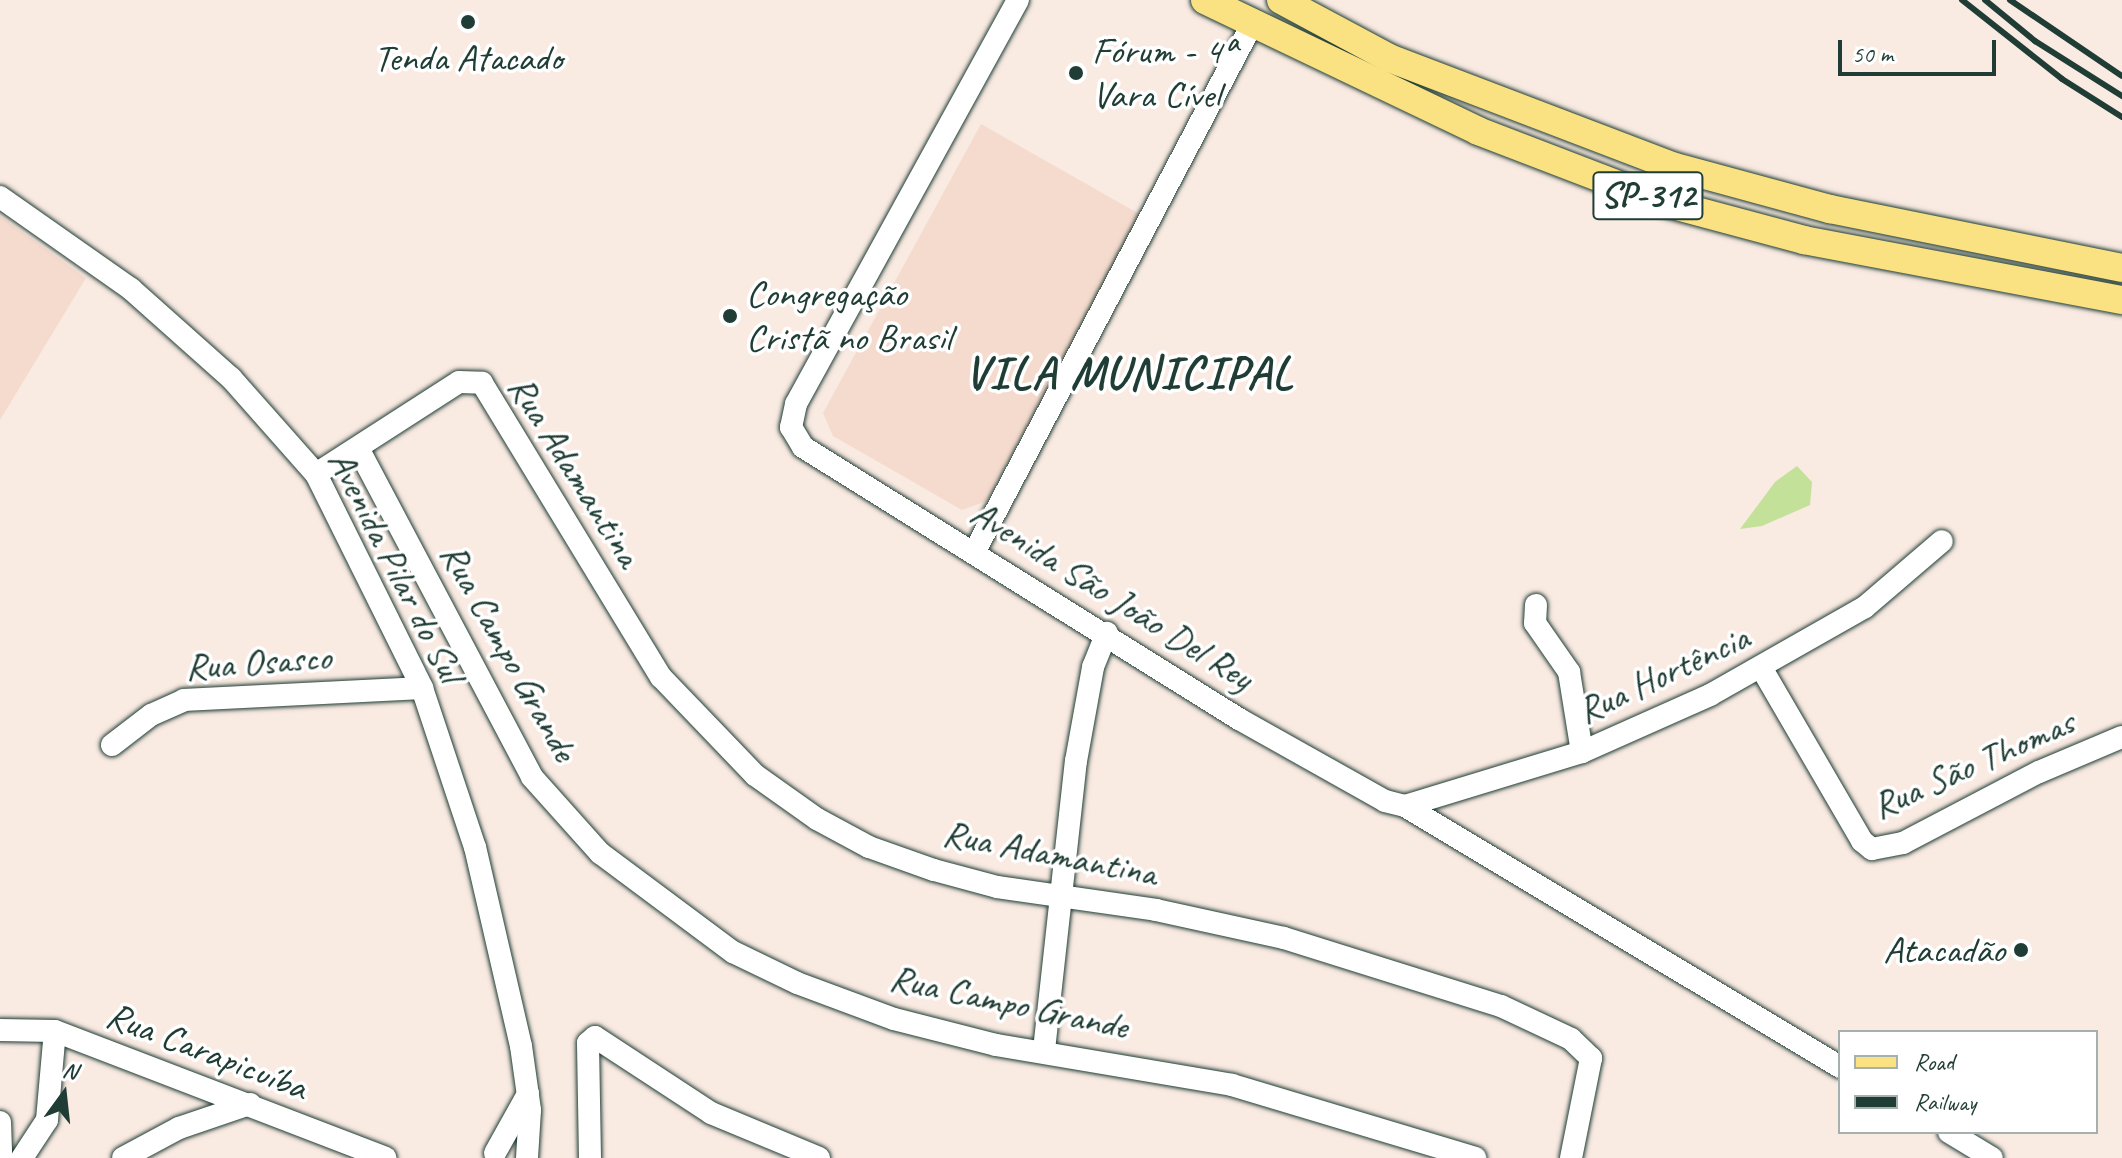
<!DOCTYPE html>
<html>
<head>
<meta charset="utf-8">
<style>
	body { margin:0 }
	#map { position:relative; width:2122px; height:1158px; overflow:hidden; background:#f9eae2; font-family:Caveat,sans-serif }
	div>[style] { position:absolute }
	.built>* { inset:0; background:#f5dbce }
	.green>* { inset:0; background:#c3e199 }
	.roads { filter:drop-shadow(0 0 2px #1f3d34) drop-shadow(0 0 2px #1f3d34) }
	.minor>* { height:22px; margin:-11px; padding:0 11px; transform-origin:11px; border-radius:11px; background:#fff }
	.major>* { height:28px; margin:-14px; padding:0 14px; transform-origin:14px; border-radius:14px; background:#fae181 }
	.rail>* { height:6px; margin:-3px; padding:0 3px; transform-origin:3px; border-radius:3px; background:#1f3d34 }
	.dots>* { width:22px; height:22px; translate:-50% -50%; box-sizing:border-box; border:4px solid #fff; border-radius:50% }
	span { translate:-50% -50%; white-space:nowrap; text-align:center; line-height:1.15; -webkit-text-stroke:7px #fff; paint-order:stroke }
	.shield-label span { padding:2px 6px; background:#fff; border:2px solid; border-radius:6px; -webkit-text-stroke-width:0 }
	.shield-label { font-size:36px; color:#1f3d34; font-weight:700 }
	.poi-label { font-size:38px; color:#1f3d34 }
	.left { translate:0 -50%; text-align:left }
	.right { translate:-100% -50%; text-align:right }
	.street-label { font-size:38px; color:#1f3d34 }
	.district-label { font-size:46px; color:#1f3d34; font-weight:700; letter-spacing:2px }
	.legend { position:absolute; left:1838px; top:1030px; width:260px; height:104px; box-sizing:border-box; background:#fff; border:2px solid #a5b1ae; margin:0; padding:10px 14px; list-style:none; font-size:24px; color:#1f3d34 }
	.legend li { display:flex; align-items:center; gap:16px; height:40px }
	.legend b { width:40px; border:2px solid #a5b1ae }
	.north { position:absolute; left:24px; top:1054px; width:80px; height:80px; -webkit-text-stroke:6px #fff; paint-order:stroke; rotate:15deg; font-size:22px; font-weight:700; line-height:32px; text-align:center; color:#1f3d34 }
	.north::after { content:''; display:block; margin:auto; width:28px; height:36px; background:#1f3d34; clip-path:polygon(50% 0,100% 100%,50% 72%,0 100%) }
	.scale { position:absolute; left:1838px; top:40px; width:158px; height:36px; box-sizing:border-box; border:4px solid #1f3d34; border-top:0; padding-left:10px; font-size:24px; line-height:28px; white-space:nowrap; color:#1f3d34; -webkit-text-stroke:6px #fff; paint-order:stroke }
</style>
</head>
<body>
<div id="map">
	<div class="built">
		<i style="clip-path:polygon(981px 124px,1141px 215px,987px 501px,962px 510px,833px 436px,823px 413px)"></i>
		<i style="clip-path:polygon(0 216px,86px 278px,0 420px)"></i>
	</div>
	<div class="green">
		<i style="clip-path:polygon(1797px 466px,1812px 482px,1810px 505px,1762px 526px,1740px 529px,1775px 482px)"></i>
	</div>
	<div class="roads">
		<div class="minor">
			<i style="left:1018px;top:0;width:461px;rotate:118.8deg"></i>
			<i style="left:796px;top:404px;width:24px;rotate:102deg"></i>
			<i style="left:791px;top:427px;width:23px;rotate:59deg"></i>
			<i style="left:803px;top:447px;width:514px;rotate:31.96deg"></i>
			<i style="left:1239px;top:719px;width:167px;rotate:29.3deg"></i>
			<i style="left:1385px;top:801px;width:21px;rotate:14deg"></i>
			<i style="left:1405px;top:806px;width:185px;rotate:-17deg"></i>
			<i style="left:1582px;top:752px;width:140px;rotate:-24deg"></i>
			<i style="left:1710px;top:695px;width:178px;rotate:-29.6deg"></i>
			<i style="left:1865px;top:607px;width:101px;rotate:-40.6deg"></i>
			<i style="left:0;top:197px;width:160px;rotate:35.1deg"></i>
			<i style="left:131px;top:289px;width:134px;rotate:41.7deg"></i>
			<i style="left:231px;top:378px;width:128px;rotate:48.5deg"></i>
			<i style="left:316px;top:474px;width:239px;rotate:63.6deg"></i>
			<i style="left:422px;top:688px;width:168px;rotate:71.6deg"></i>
			<i style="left:475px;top:847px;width:204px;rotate:77deg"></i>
			<i style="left:521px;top:1046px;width:65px;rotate:82deg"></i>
			<i style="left:530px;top:1110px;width:48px;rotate:93.6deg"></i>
			<i style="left:359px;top:450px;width:370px;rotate:62.1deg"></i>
			<i style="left:532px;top:777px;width:102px;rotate:48.2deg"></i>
			<i style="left:600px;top:853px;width:166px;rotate:36.7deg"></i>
			<i style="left:733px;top:952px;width:71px;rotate:25.8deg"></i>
			<i style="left:797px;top:983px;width:103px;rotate:20.4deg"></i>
			<i style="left:894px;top:1019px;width:105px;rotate:14.3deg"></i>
			<i style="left:996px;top:1045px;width:239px;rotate:9.6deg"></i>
			<i style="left:1232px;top:1085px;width:254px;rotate:16.7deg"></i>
			<i style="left:316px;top:474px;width:170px;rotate:-32.8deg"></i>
			<i style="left:459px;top:382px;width:23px;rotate:2deg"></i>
			<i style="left:482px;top:383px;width:344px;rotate:58.7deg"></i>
			<i style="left:661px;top:677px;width:136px;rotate:46.2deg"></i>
			<i style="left:755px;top:775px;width:76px;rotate:35.4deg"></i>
			<i style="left:817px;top:819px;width:59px;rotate:28.3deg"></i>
			<i style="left:869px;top:847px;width:69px;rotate:19.5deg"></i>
			<i style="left:934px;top:870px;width:65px;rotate:15.1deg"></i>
			<i style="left:997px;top:887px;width:161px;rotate:8.2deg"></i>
			<i style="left:1156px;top:910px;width:131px;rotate:12.3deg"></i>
			<i style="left:1284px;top:938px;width:227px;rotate:17.4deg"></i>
			<i style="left:1501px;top:1006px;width:77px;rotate:25.2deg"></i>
			<i style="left:1571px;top:1039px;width:28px;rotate:44deg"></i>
			<i style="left:1591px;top:1058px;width:102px;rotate:101.3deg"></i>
			<i style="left:975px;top:551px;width:595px;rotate:-62.27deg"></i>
			<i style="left:1536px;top:605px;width:18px;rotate:93deg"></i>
			<i style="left:1535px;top:623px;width:60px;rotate:55.2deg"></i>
			<i style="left:1569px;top:672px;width:81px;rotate:80.8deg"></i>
			<i style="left:1762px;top:669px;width:199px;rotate:59.8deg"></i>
			<i style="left:1862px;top:841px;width:13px;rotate:39deg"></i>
			<i style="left:1872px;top:849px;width:32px;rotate:-11deg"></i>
			<i style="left:1903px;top:843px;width:153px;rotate:-27.6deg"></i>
			<i style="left:2039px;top:772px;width:90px;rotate:-22.9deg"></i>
			<i style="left:112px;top:745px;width:49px;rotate:-37.6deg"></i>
			<i style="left:151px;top:715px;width:36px;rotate:-24deg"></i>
			<i style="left:184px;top:700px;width:238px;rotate:-2.9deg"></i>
			<i style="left:1405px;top:806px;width:507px;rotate:30.96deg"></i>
			<i style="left:0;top:1030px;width:55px;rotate:1deg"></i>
			<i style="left:55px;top:1031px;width:354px;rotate:21deg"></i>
			<i style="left:1044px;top:1050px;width:291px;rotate:-83.7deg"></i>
			<i style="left:1076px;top:761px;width:96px;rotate:-79.7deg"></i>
			<i style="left:1093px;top:667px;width:37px;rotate:-68deg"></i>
			<i style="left:0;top:1122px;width:36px;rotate:88deg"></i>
			<i style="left:1949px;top:1132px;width:50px;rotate:31.2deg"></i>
			<i style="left:495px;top:1153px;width:68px;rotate:-60.8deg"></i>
			<i style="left:22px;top:1158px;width:45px;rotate:-56.7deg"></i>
			<i style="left:47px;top:1120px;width:89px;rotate:-84.9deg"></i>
			<i style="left:123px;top:1158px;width:64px;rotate:-28.2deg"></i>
			<i style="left:179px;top:1128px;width:75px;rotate:-18.7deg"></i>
			<i style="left:590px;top:1158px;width:115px;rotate:-91deg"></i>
			<i style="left:588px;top:1043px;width:9px;rotate:-41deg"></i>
			<i style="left:595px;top:1037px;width:139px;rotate:33.2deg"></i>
			<i style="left:711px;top:1113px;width:117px;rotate:22.6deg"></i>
		</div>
		<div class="major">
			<i style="left:1205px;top:0;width:303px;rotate:25.6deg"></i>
			<i style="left:1478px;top:131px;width:201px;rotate:21deg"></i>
			<i style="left:1666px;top:203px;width:143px;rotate:15deg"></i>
			<i style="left:1804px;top:240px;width:324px;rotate:10.7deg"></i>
			<i style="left:1281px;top:0;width:123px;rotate:28.2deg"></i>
			<i style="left:1389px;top:58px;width:306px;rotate:20.9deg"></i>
			<i style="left:1675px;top:167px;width:161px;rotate:15.2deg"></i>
			<i style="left:1830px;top:209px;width:298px;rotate:11.4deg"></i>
		</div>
	</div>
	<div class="rail">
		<i style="left:1962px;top:0;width:127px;rotate:38.3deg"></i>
		<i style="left:2062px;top:79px;width:71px;rotate:32.3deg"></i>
		<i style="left:1985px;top:0;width:65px;rotate:39.4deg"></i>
		<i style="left:2035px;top:41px;width:103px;rotate:32.3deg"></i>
		<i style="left:2010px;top:0;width:135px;rotate:34.2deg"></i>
	</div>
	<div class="dots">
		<i style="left:468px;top:22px;background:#1f3d34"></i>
		<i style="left:1076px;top:73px;background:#1f3d34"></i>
		<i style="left:730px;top:316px;background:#1f3d34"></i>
		<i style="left:2021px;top:950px;background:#1f3d34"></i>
	</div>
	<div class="shield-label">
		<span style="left:1648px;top:196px">SP-312</span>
	</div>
	<div class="poi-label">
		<span class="left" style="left:1092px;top:73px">Fórum - 4ª<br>Vara Cível</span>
		<span style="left:468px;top:58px">Tenda Atacado</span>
		<span class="left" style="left:746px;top:316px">Congregação<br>Cristã no Brasil</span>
		<span class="right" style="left:2005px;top:950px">Atacadão</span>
	</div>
	<div class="street-label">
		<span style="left:575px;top:471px;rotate:58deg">Rua Adamantina</span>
		<span style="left:396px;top:566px;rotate:63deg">Avenida Pilar do Sul</span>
		<span style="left:1112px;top:595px;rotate:32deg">Avenida São João Del Rey</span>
		<span style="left:509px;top:652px;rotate:61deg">Rua Campo Grande</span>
		<span style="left:258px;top:662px;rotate:-4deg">Rua Osasco</span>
		<span style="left:1663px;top:674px;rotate:-25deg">Rua Hortência</span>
		<span style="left:1973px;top:764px;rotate:-24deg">Rua São Thomas</span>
		<span style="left:1050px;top:853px;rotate:11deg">Rua Adamantina</span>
		<span style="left:1009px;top:1002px;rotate:12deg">Rua Campo Grande</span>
		<span style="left:207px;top:1051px;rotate:21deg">Rua Carapicuíba</span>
	</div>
	<div class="district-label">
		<span style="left:1129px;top:373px">VILA MUNICIPAL</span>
	</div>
	<ul class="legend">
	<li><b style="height:10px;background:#fae181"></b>Road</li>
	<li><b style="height:10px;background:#1f3d34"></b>Railway</li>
	</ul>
	<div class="north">N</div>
	<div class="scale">50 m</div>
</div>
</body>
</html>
